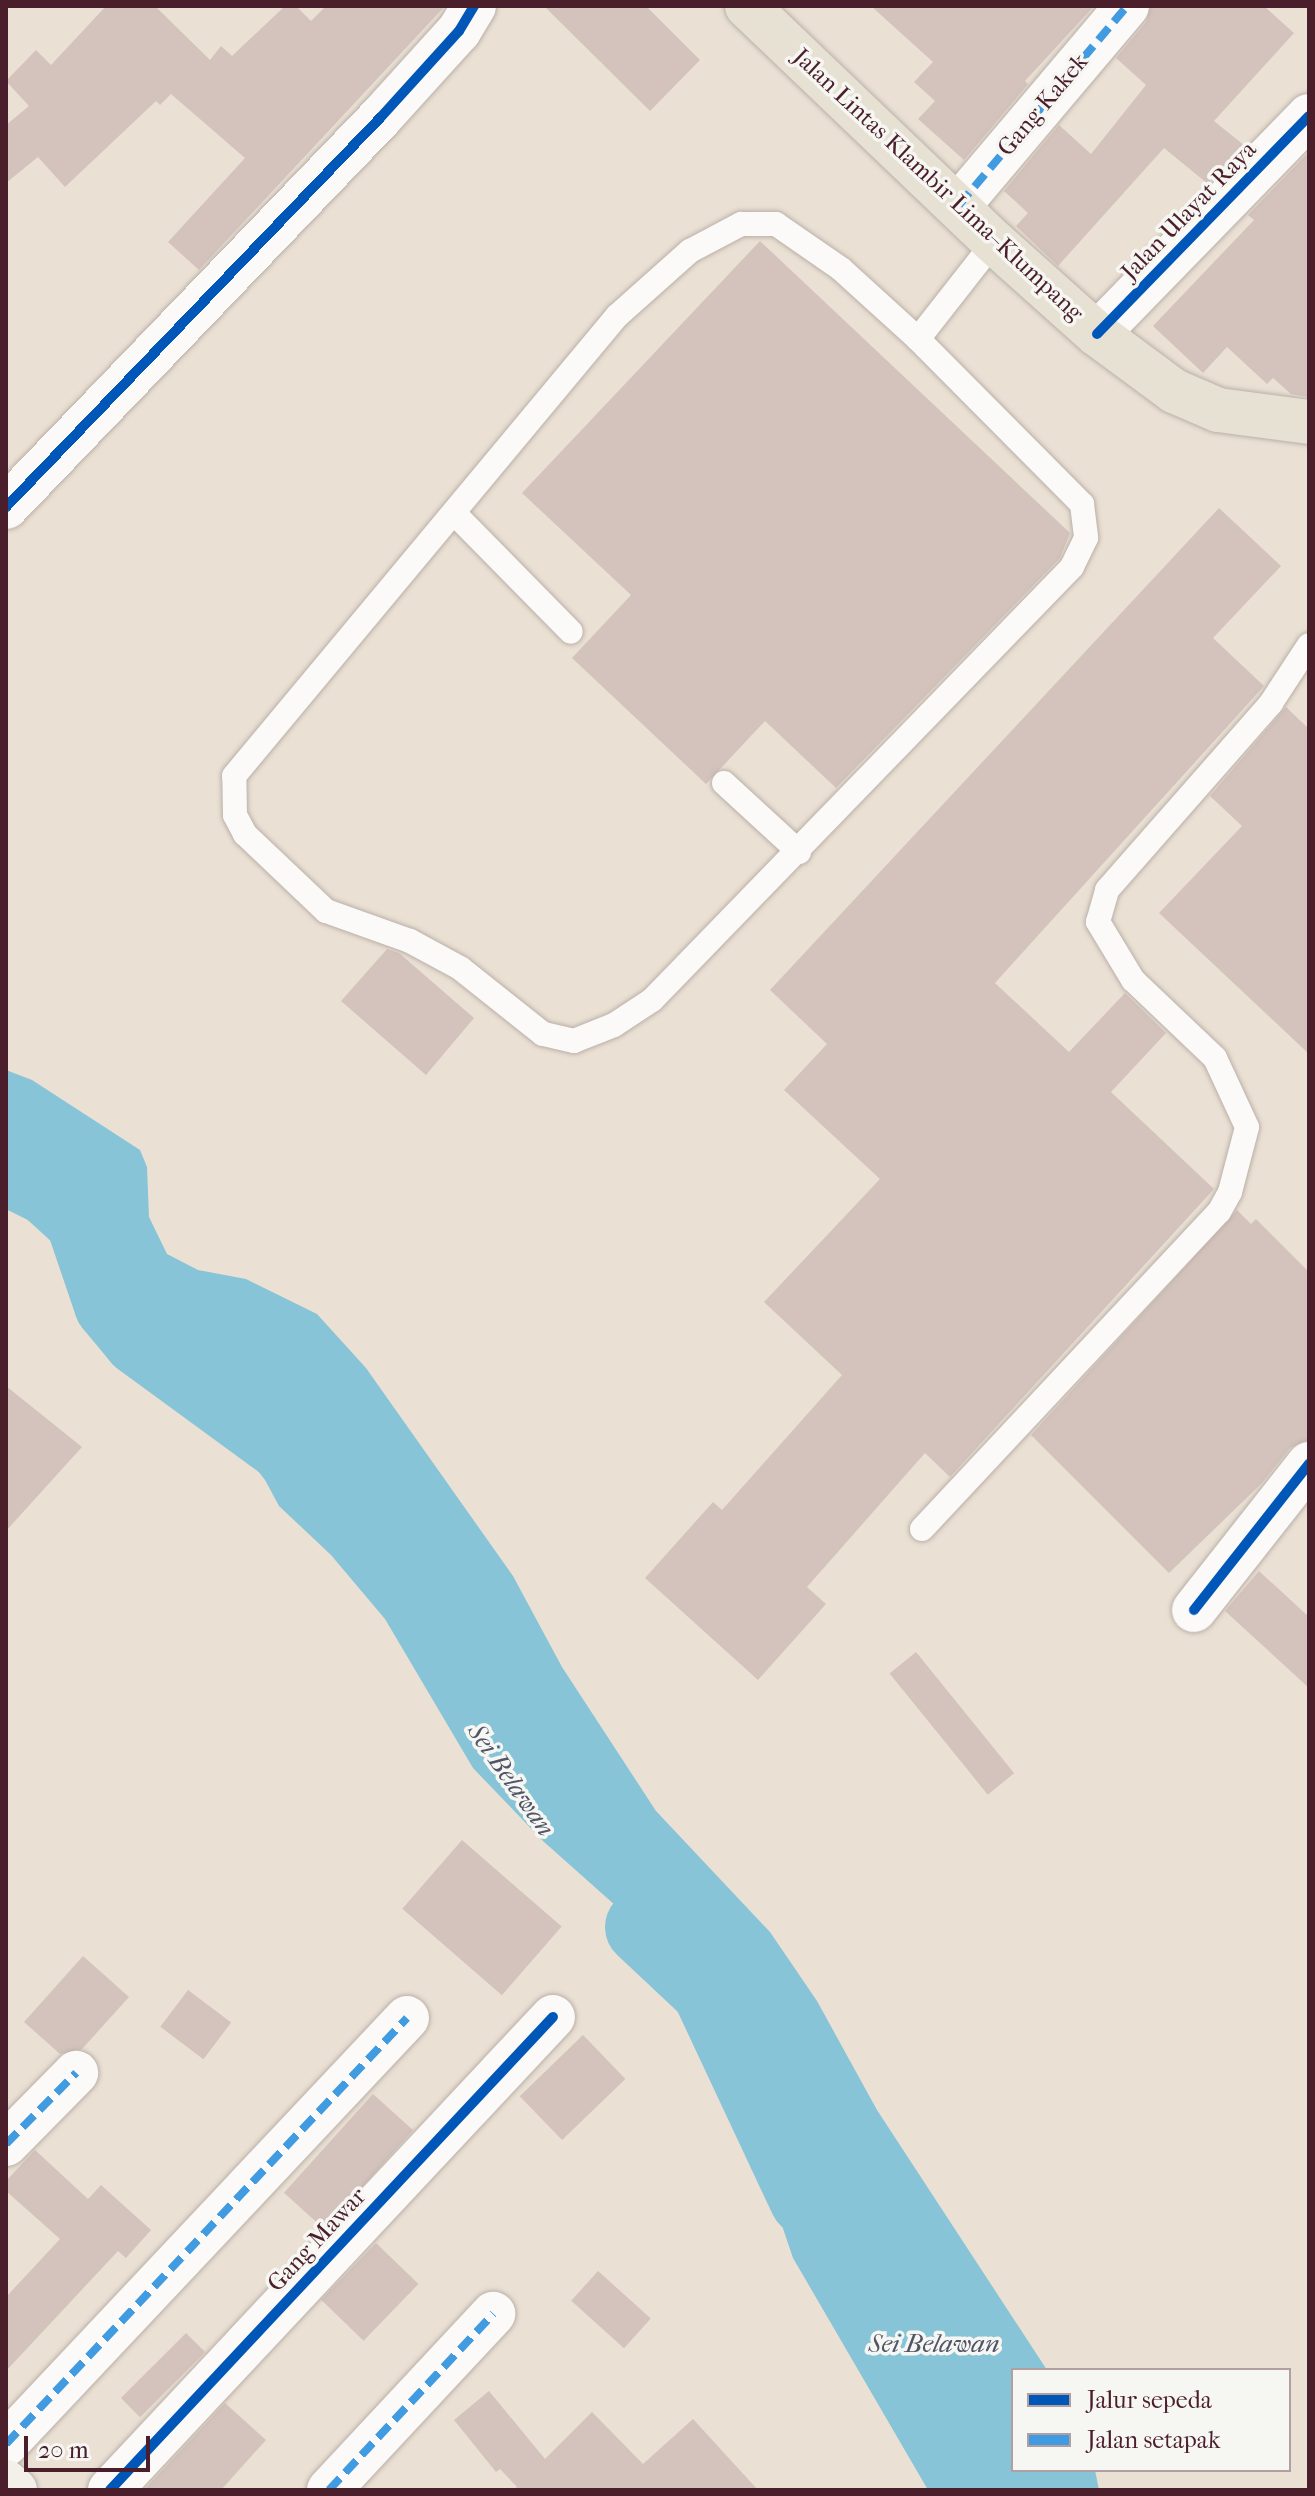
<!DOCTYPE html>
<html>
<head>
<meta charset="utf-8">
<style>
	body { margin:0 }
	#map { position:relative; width:1315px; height:2496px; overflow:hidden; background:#eae0d3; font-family:"IM FELL French Canon",serif }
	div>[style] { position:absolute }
	.water>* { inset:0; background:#87c4d8 }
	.river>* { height:76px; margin:-38px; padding:0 38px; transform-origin:38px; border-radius:38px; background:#87c4d8 }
	.building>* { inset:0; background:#d4c3bc; transform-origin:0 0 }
	.roads { filter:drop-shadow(0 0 2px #bab0a9) drop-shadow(0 0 2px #bab0a9) }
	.lane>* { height:24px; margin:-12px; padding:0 12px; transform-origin:12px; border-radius:12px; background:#fcfaf8 }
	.street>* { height:44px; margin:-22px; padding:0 22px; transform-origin:22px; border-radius:22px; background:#fcfaf8 }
	.secondary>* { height:44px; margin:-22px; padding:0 22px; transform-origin:22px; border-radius:22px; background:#f3f0ea }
	.primary>* { height:44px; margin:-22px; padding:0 22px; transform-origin:22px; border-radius:22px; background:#e7e1d4 }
	.quiet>* { height:8px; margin-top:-4px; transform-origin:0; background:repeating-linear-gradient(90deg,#409be1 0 16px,transparent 0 24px) }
	.cycleway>* { height:10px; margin:-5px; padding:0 5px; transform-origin:5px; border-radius:5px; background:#0057b8 }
	span { translate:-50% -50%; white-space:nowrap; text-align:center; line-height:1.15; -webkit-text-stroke:7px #f6f6f2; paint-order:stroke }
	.street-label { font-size:24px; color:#4a1f2b }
	.water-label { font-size:26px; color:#505568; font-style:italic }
	.frame { position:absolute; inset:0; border:8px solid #4a1f2b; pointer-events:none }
	.legend { position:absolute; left:1011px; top:2368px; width:280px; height:104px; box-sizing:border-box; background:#f6f6f2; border:2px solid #b1a0a2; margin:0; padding:10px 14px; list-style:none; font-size:24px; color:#4a1f2b }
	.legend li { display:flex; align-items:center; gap:16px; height:40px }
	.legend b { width:40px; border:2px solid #b1a0a2 }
	.scale { position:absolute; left:24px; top:2436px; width:126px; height:36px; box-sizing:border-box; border:4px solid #4a1f2b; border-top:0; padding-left:10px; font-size:24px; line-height:28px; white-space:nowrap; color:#4a1f2b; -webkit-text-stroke:6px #f6f6f2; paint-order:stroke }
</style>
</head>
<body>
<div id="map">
	<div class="water">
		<i style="clip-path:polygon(6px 1070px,32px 1080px,140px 1150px,147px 1167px,149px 1217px,167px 1254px,198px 1270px,246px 1279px,317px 1314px,366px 1368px,513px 1576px,562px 1667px,656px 1811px,770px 1932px,817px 2001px,877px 2110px,1047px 2370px,1013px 2370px,1013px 2470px,1095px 2470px,1099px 2490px,928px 2490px,793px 2258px,773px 2199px,759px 2076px,733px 2023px,670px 1954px,543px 1841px,473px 1768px,385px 1619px,331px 1555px,279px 1506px,210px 1377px,142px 1311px,82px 1199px,58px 1173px,33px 1161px,6px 1162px)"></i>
	</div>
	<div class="river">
		<i style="left:6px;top:1167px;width:48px;rotate:26deg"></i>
		<i style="left:49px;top:1188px;width:46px;rotate:42.4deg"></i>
		<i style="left:83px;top:1219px;width:90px;rotate:71.2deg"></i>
		<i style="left:112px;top:1304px;width:44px;rotate:50.5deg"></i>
		<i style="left:140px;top:1338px;width:181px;rotate:36.2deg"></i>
		<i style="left:286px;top:1445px;width:29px;rotate:52deg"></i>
		<i style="left:643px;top:1927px;width:91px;rotate:43.2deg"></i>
		<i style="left:709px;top:1989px;width:231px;rotate:64.9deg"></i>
	</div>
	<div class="building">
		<i style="clip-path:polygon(106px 6px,155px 6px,210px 60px,221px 46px,232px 56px,285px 6px,296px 6px,311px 21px,326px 6px,445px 6px,199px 270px,168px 242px,245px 158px,171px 94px,160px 105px,156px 101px,65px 187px,38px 157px,6px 183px,6px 125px,29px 106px,6px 81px,36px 50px,51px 65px)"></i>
		<i style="clip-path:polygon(544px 6px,646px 6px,700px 60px,650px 111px)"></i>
		<i style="clip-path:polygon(871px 6px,1094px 6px,1025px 81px,1028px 84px,964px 160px,918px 119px,935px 101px,914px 82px,933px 62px)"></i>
		<i style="clip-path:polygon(1151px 6px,1264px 6px,1294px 33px,1214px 121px,1245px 146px,1208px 184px,1164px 148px,1058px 266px,1016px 226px,1028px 213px,1004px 191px,1059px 125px,1091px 154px,1146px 85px,1116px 58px,1146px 22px)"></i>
		<i style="clip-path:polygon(1309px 152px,1309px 397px,1291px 394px,1273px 378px,1267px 384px,1227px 347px,1203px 373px,1153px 326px,1254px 220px,1248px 215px)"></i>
		<i style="clip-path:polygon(760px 241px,1070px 533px,1060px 558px,836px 788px,765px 721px,706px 784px,572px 658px,631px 595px,522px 493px)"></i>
		<i style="clip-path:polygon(1219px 508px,1281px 566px,1213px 638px,1264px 686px,995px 983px,1069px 1052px,1125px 993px,1166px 1033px,1111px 1092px,1214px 1189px,950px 1477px,925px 1453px,807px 1587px,826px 1604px,758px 1680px,645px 1578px,713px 1502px,722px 1510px,842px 1375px,764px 1302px,880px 1179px,784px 1090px,827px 1044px,770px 990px)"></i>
		<i style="clip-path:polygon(1286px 707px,1309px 729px,1309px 1054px,1159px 913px,1242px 826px,1210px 796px)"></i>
		<i style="clip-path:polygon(387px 949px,399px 953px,474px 1018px,426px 1075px,341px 1001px)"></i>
		<i style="clip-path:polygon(1237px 1210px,1251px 1224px,1256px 1219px,1309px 1272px,1309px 1440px,1290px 1448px,1262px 1483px,1169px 1573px,1031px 1435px)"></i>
		<i style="clip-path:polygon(6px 1386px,82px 1447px,6px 1531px)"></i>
		<i style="clip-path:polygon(1259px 1571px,1309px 1617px,1309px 1688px,1225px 1611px)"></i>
		<i style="left:916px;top:1652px;width:156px;height:34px;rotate:51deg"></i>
		<i style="left:462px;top:1840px;width:132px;height:91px;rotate:41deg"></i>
		<i style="clip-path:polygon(83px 1956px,129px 1997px,82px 2049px,60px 2054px,24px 2022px)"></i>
		<i style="left:188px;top:1990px;width:54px;height:46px;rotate:37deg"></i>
		<i style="left:583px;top:2035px;width:61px;height:88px;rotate:46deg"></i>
		<i style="left:373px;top:2094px;width:54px;height:133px;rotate:42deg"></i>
		<i style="clip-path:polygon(35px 2150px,88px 2199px,101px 2185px,151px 2230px,126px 2258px,118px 2251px,6px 2371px,6px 2297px,60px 2239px,6px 2191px,6px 2181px)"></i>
		<i style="left:376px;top:2243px;width:59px;height:79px;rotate:44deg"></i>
		<i style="left:598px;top:2271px;width:71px;height:40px;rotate:42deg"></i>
		<i style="left:186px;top:2333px;width:27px;height:92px;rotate:45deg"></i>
		<i style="clip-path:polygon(489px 2391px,545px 2459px,592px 2412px,643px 2464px,693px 2419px,758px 2490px,513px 2490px,517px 2487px,500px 2469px,496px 2472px,454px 2420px)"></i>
		<i style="clip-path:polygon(225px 2403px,266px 2440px,221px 2490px,144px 2490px)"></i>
	</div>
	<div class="roads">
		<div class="lane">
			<i style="left:918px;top:339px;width:233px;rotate:45.2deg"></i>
			<i style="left:1082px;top:504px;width:34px;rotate:83deg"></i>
			<i style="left:1086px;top:538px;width:32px;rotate:116deg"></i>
			<i style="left:1072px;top:567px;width:603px;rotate:134.13deg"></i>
			<i style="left:652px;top:1000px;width:45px;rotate:146.7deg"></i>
			<i style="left:614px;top:1025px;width:43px;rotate:158.2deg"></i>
			<i style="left:574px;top:1041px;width:32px;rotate:-167deg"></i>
			<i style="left:543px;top:1034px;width:106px;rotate:-141.5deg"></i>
			<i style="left:460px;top:968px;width:57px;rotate:-151.6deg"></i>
			<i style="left:410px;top:941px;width:89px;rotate:-160.3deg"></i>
			<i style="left:326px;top:911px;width:112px;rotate:-136.5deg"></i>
			<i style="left:245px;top:834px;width:21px;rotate:-118deg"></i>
			<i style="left:235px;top:815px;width:39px;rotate:-91deg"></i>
			<i style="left:234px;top:776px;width:599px;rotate:-50.22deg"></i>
			<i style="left:617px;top:316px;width:98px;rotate:-41.7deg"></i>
			<i style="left:690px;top:251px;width:58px;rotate:-27.9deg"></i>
			<i style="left:741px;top:224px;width:35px"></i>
			<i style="left:776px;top:224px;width:79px;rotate:34.7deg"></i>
			<i style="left:841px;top:269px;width:104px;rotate:42.3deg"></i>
			<i style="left:918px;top:339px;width:123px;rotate:-51.9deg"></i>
			<i style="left:455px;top:514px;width:165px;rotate:45.5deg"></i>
			<i style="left:724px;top:783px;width:102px;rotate:42.6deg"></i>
			<i style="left:922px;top:1529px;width:434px;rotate:-46.9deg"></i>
			<i style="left:1219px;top:1212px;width:23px;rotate:-61deg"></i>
			<i style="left:1230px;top:1192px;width:67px;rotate:-75.3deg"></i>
			<i style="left:1247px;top:1127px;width:76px;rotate:-114.9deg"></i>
			<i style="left:1215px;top:1058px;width:113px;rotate:-136.4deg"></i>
			<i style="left:1133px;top:980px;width:68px;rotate:-121.1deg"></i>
			<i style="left:1098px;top:922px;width:33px;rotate:-74deg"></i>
			<i style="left:1107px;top:890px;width:249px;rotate:-48.7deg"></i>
			<i style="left:1271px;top:703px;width:69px;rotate:-56.8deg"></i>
		</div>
		<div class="street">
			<i style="left:959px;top:205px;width:260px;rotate:-49.8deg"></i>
			<i style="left:1097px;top:334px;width:304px;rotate:-45.8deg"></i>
			<i style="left:6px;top:507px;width:540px;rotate:-46.13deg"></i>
			<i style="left:380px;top:118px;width:118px;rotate:-47.8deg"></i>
			<i style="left:459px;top:31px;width:29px;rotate:-59deg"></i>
			<i style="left:1194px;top:1610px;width:186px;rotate:-51.8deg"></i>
			<i style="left:6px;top:2144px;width:100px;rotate:-45.4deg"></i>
			<i style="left:6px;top:2444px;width:585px;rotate:-46.73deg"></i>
			<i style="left:110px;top:2490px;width:648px;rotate:-46.88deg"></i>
			<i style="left:329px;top:2490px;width:241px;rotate:-47deg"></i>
		</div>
		<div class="secondary">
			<i style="left:6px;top:2482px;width:12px;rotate:42deg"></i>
		</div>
		<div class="primary">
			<i style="left:747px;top:6px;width:342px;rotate:43.7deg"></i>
			<i style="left:994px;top:242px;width:138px;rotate:41.8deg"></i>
			<i style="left:1097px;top:334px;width:96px;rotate:36.5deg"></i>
			<i style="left:1174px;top:391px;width:48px;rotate:23.4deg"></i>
			<i style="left:1218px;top:410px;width:92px;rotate:7.5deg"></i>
		</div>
	</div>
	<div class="quiet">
		<i style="left:959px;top:205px;width:260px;rotate:-49.8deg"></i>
		<i style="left:6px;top:2144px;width:100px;rotate:-45.4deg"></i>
		<i style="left:6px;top:2444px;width:585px;rotate:-46.73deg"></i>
		<i style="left:329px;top:2490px;width:241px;rotate:-47deg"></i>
	</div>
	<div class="cycleway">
		<i style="left:1097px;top:334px;width:304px;rotate:-45.8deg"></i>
		<i style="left:6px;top:507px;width:540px;rotate:-46.13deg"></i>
		<i style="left:380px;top:118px;width:118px;rotate:-47.8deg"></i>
		<i style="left:459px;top:31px;width:29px;rotate:-59deg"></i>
		<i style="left:1194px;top:1610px;width:186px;rotate:-51.8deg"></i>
		<i style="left:110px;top:2490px;width:648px;rotate:-46.88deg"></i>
	</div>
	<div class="street-label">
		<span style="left:1043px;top:105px;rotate:-50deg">Gang Kakek</span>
		<span style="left:938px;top:185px;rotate:43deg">Jalan Lintas Klambir Lima–Klumpang</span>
		<span style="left:1189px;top:211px;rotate:-46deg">Jalan Ulayat Raya</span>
		<span style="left:317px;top:2240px;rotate:-47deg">Gang Mawar</span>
	</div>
	<div class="water-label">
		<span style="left:511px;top:1780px;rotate:55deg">Sei Belawan</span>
		<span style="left:934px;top:2344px">Sei Belawan</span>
	</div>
	<div class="frame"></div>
	<ul class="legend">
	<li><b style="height:10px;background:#0057b8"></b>Jalur sepeda</li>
	<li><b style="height:10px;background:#409be1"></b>Jalan setapak</li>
	</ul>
	<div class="scale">20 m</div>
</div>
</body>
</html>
